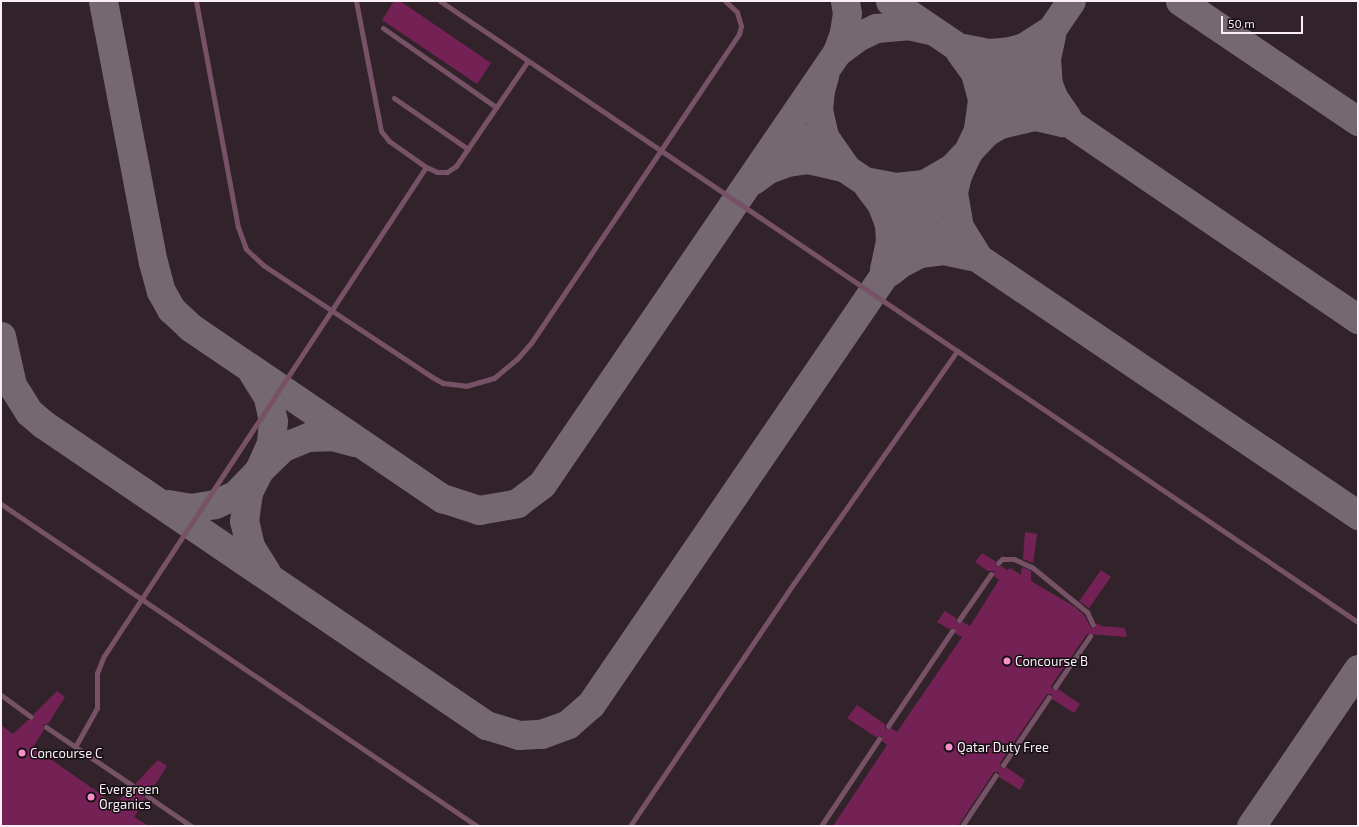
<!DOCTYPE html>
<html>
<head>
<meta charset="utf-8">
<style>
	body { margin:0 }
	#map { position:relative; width:1359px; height:827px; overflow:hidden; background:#32232b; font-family:"Exo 2",sans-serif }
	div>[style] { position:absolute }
	.taxiway>* { height:29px; margin:-14.5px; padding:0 14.5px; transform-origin:14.5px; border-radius:14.5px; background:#766870 }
	.building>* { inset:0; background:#742256; transform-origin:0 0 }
	.lane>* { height:5px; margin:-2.5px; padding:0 2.5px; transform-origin:2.5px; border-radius:2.5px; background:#775266 }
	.dots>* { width:11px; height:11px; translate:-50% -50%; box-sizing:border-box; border:2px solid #150e12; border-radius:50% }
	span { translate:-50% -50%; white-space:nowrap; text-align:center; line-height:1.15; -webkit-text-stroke:3px #150e12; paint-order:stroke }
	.poi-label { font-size:13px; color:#faeff5 }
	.left { translate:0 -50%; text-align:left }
	.frame { position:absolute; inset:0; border:2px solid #faeff5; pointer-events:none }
	.scale { position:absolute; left:1221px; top:16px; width:82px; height:18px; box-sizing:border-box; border:2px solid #faeff5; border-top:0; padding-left:5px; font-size:12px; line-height:14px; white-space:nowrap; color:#faeff5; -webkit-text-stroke:3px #150e12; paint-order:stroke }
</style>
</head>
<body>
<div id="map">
	<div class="taxiway">
		<i style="left:103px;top:1px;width:266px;rotate:79.2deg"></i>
		<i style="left:153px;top:262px;width:30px;rotate:75deg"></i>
		<i style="left:161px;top:291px;width:21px;rotate:61deg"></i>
		<i style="left:171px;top:309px;width:26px;rotate:43deg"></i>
		<i style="left:190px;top:327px;width:305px;rotate:34.2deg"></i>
		<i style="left:442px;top:498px;width:39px;rotate:18deg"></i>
		<i style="left:479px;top:510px;width:39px;rotate:-10deg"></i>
		<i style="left:517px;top:503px;width:31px;rotate:-37deg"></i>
		<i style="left:542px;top:484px;width:523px;rotate:-55.67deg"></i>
		<i style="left:845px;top:1px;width:12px;rotate:81deg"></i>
		<i style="left:847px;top:13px;width:20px;rotate:99deg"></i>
		<i style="left:844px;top:33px;width:20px;rotate:110deg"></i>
		<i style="left:837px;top:52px;width:27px;rotate:-36deg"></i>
		<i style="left:859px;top:36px;width:19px;rotate:-25deg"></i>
		<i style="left:876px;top:28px;width:32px;rotate:-5deg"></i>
		<i style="left:908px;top:25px;width:22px;rotate:13deg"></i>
		<i style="left:890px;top:1px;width:566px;rotate:34.2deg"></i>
		<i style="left:1180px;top:1px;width:215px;rotate:34deg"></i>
		<i style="left:1051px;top:35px;width:24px;rotate:102deg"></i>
		<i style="left:1046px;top:58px;width:26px;rotate:86deg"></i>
		<i style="left:1048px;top:84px;width:14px;rotate:69deg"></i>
		<i style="left:1053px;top:97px;width:25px;rotate:56deg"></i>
		<i style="left:963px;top:48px;width:26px;rotate:11deg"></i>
		<i style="left:989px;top:53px;width:21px;rotate:-5deg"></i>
		<i style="left:1010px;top:51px;width:15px;rotate:-16deg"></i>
		<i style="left:1024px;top:47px;width:27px;rotate:-33deg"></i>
		<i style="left:960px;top:52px;width:26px;rotate:54deg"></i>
		<i style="left:975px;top:73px;width:28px;rotate:75deg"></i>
		<i style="left:982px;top:100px;width:30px;rotate:98deg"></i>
		<i style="left:978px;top:130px;width:50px;rotate:115deg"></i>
		<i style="left:957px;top:175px;width:18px;rotate:103deg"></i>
		<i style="left:953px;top:193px;width:35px;rotate:80deg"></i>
		<i style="left:959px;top:227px;width:31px;rotate:58deg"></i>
		<i style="left:786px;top:128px;width:691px;rotate:34.08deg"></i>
		<i style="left:753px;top:180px;width:19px;rotate:-36deg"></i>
		<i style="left:768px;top:169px;width:20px;rotate:-20deg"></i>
		<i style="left:787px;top:162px;width:21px;rotate:-8deg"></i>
		<i style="left:808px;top:159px;width:39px;rotate:13deg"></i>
		<i style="left:846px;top:168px;width:39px;rotate:-125deg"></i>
		<i style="left:824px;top:136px;width:26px;rotate:-103deg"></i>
		<i style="left:818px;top:111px;width:21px;rotate:-85deg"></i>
		<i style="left:820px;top:90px;width:15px;rotate:-74deg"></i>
		<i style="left:870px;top:182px;width:25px;rotate:11deg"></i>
		<i style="left:895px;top:187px;width:29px;rotate:-6deg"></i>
		<i style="left:924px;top:184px;width:32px;rotate:-30deg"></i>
		<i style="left:952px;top:168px;width:50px;rotate:-46.6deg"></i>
		<i style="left:986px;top:132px;width:16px;rotate:-30deg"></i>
		<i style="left:1000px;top:124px;width:37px;rotate:-13deg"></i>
		<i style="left:1036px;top:116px;width:28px;rotate:13deg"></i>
		<i style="left:868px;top:186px;width:21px;rotate:53deg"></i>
		<i style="left:881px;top:203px;width:22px;rotate:69deg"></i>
		<i style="left:889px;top:224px;width:17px;rotate:87deg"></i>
		<i style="left:890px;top:241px;width:29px;rotate:102deg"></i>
		<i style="left:889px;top:272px;width:14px;rotate:-39deg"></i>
		<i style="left:900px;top:263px;width:22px;rotate:-27deg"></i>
		<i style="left:920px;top:253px;width:23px;rotate:-7deg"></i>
		<i style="left:943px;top:250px;width:29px;rotate:12deg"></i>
		<i style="left:1px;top:336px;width:50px;rotate:77.3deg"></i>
		<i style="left:12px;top:385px;width:32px;rotate:58deg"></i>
		<i style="left:29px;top:412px;width:18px;rotate:41deg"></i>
		<i style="left:43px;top:424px;width:536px;rotate:34.19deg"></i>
		<i style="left:486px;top:725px;width:34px;rotate:17deg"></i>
		<i style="left:519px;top:735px;width:22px;rotate:-3deg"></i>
		<i style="left:541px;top:734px;width:29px;rotate:-20deg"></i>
		<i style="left:568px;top:724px;width:30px;rotate:-41deg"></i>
		<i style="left:591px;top:704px;width:851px;rotate:-55.68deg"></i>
		<i style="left:168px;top:504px;width:22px;rotate:10deg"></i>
		<i style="left:190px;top:508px;width:25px;rotate:-9deg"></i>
		<i style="left:215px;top:504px;width:23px;rotate:-25deg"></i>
		<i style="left:236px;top:494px;width:33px;rotate:-46deg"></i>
		<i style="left:259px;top:470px;width:30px;rotate:-66deg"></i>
		<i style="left:271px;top:443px;width:22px;rotate:-85deg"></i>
		<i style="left:273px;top:421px;width:25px;rotate:-102deg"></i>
		<i style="left:268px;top:397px;width:28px;rotate:-122deg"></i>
		<i style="left:266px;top:572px;width:31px;rotate:-122deg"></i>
		<i style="left:250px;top:546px;width:26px;rotate:-103deg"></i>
		<i style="left:244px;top:521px;width:29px;rotate:-82deg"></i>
		<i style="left:248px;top:492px;width:25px;rotate:-63deg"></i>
		<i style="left:259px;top:470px;width:33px;rotate:-44deg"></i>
		<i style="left:283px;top:447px;width:27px;rotate:-22deg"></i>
		<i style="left:308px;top:437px;width:24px;rotate:-2deg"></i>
		<i style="left:332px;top:436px;width:23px;rotate:15deg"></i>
		<i style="left:1251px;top:826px;width:190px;rotate:-55.7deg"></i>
	</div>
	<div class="building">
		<i style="clip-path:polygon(394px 1px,400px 1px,491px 63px,477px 84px,382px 20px)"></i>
		<i style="clip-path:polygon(1025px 532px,1037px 534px,1033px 563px,1023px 559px)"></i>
		<i style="clip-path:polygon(982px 553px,995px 561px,997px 567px,1001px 566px,1007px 570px,1010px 568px,1021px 575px,1022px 567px,1031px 571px,1031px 581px,1075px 607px,1084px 615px,1091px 628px,1096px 628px,1096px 623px,1101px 626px,1125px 628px,1127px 637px,1087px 634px,1051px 686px,1053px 690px,1058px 689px,1080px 704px,1074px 713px,1052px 699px,1052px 694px,1047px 694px,1000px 763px,1001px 768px,1006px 767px,1025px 780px,1020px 790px,999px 777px,999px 772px,994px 772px,958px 826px,833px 826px,887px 745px,882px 741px,882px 736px,876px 737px,847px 718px,857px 705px,885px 724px,885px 729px,891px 728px,897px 732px,962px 637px,955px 633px,954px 628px,949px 629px,937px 622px,945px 611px,956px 618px,957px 623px,963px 622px,970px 626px,999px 580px,994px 576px,994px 571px,988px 571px,975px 562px)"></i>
		<i style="left:1101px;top:570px;width:12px;height:38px;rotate:35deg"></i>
		<i style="clip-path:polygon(57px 691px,65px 697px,48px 724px,43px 725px,44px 730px,33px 747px,115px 804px,130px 789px,136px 789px,136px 783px,158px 760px,167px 766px,150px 793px,144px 794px,145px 800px,134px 817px,149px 826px,1px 826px,1px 725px,13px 734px,28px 720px,34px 720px,34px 714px)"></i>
	</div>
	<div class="lane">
		<i style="left:196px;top:1px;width:230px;rotate:79.5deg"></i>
		<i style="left:238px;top:227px;width:23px;rotate:70deg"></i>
		<i style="left:246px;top:249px;width:23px;rotate:43deg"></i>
		<i style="left:263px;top:265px;width:203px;rotate:33.5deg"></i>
		<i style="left:432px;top:377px;width:13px;rotate:29deg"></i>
		<i style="left:443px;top:383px;width:23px;rotate:7deg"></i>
		<i style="left:466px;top:386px;width:29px;rotate:-16deg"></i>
		<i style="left:494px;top:378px;width:30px;rotate:-40deg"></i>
		<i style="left:517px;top:359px;width:21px;rotate:-49deg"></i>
		<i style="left:531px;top:343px;width:156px;rotate:-56deg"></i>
		<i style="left:618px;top:214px;width:217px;rotate:-56.1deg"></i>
		<i style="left:739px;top:34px;width:8px;rotate:-76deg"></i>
		<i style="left:741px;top:26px;width:15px;rotate:-106deg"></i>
		<i style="left:737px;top:12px;width:16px;rotate:-137deg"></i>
		<i style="left:356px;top:1px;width:132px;rotate:79.1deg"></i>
		<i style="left:381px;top:131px;width:13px;rotate:51deg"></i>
		<i style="left:389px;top:141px;width:45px;rotate:35.1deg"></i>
		<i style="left:426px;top:167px;width:12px;rotate:24deg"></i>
		<i style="left:437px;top:172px;width:10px"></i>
		<i style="left:447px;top:172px;width:11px;rotate:-34deg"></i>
		<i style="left:456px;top:166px;width:127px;rotate:-55.6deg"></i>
		<i style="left:440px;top:1px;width:1108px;rotate:34.08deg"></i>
		<i style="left:383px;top:28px;width:138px;rotate:35deg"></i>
		<i style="left:394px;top:98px;width:90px;rotate:34.6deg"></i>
		<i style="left:1px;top:504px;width:575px;rotate:34.08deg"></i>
		<i style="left:998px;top:563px;width:6px;rotate:-45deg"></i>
		<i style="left:1002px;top:559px;width:12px"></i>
		<i style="left:1014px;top:559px;width:21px;rotate:25deg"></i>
		<i style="left:1033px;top:568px;width:70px;rotate:39.2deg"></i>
		<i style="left:1087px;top:612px;width:14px;rotate:65deg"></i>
		<i style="left:959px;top:620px;width:56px;rotate:-55.2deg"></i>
		<i style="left:1055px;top:687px;width:62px;rotate:-55.5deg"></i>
		<i style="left:1px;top:695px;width:37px;rotate:36deg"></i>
		<i style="left:888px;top:726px;width:115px;rotate:-56deg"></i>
		<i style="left:46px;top:727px;width:105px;rotate:34.1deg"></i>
		<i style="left:75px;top:747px;width:45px;rotate:-60.6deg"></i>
		<i style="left:97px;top:708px;width:35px;rotate:-90deg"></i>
		<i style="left:97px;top:673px;width:18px;rotate:-68deg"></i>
		<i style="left:104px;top:656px;width:585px;rotate:-56.64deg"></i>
		<i style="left:1003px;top:765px;width:82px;rotate:-55.9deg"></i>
		<i style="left:147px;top:796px;width:53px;rotate:34.3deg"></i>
		<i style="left:630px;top:826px;width:293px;rotate:-56deg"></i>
		<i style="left:794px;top:583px;width:284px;rotate:-54.9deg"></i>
		<i style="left:821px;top:826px;width:105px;rotate:-56.3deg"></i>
		<i style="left:962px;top:826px;width:61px;rotate:-56.3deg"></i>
	</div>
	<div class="dots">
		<i style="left:1007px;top:661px;background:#f890cb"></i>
		<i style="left:949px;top:747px;background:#f890cb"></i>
		<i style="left:22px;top:753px;background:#f890cb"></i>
		<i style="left:91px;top:797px;background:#f890cb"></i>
	</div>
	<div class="poi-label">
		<span class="left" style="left:1015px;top:661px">Concourse B</span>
		<span class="left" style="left:957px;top:747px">Qatar Duty Free</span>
		<span class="left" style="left:30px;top:753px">Concourse C</span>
		<span class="left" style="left:99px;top:797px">Evergreen<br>Organics</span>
	</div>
	<div class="frame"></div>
	<div class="scale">50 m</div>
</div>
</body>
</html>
